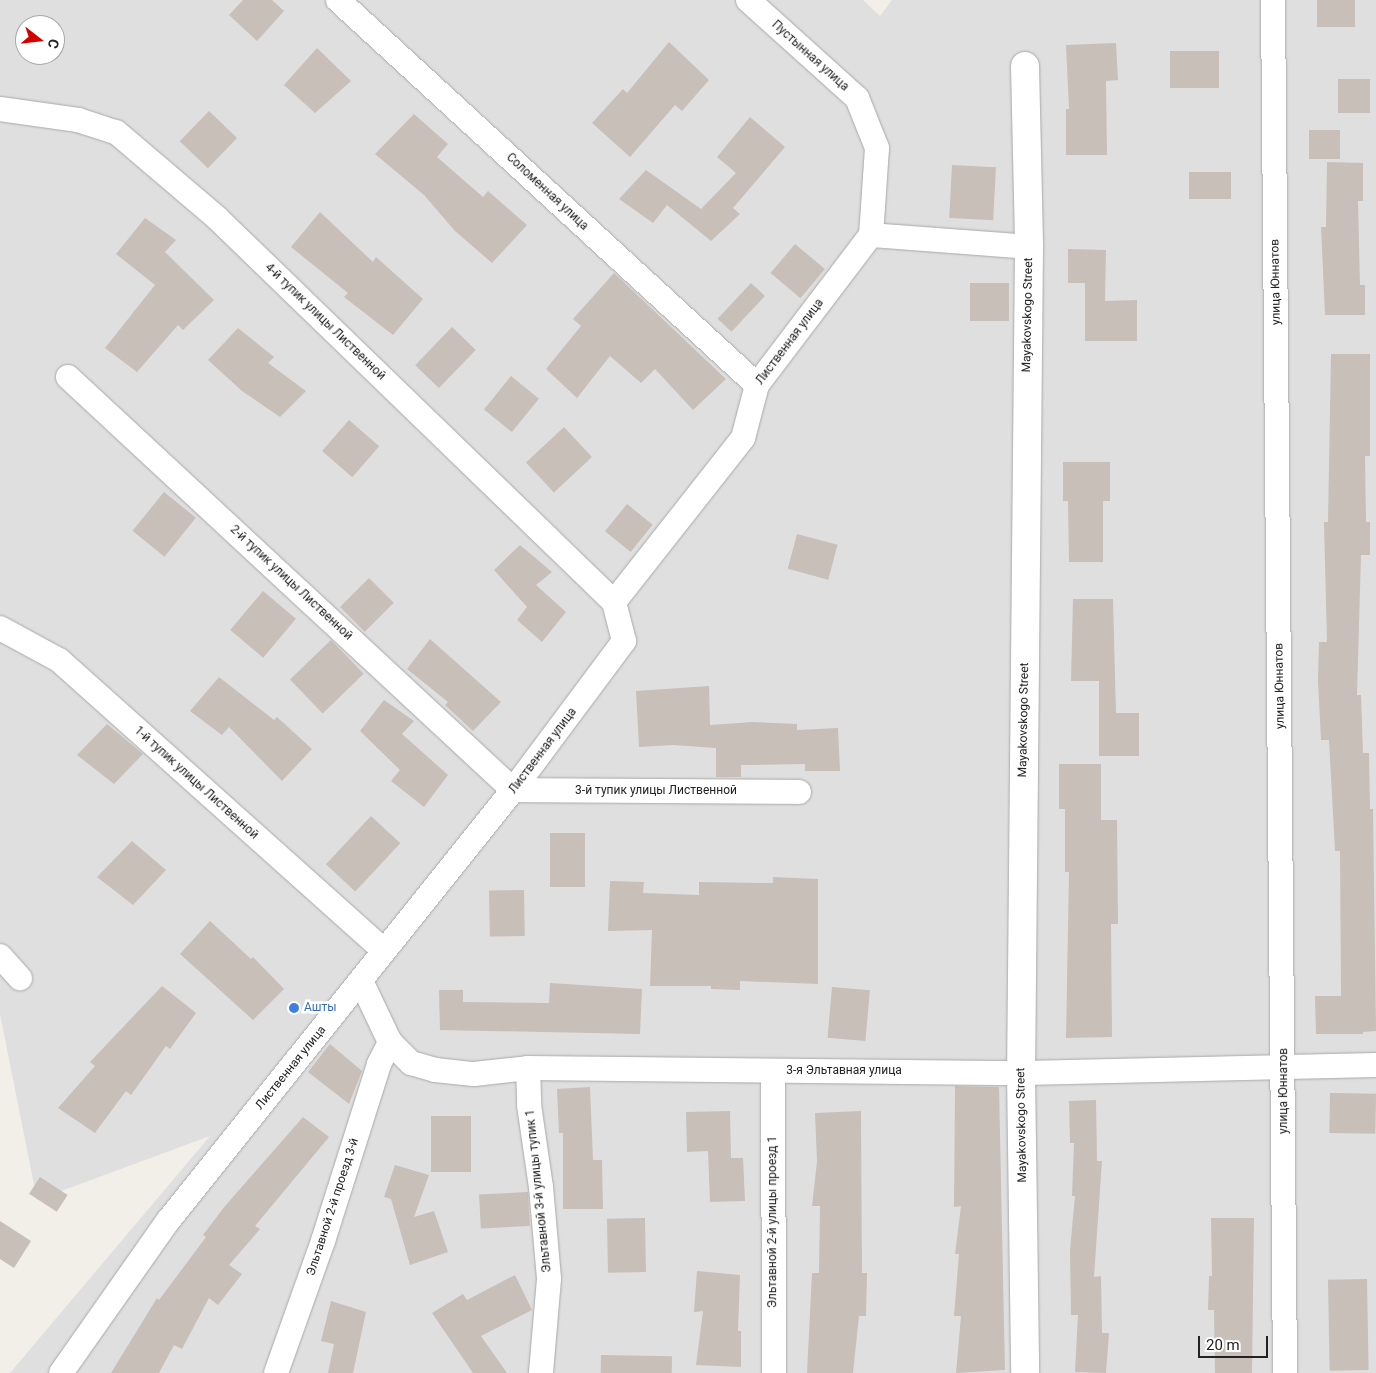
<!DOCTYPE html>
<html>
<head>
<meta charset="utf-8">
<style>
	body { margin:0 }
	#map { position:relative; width:1376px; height:1373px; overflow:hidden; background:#f2efe9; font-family:Roboto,sans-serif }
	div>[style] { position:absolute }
	.residential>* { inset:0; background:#e0dfdf }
	.building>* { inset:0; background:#c7bfb8; transform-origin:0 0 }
	.roads { filter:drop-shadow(0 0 1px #a9a9a9) drop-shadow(0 0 1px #a9a9a9) }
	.minor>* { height:24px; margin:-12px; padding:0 12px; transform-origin:12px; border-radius:12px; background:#fff }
	.tertiary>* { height:28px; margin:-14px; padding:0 14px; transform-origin:14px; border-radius:14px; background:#fff }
	.dots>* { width:14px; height:14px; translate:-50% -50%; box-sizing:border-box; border:2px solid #fff; border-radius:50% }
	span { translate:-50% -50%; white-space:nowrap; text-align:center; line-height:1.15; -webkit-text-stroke:5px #fff; paint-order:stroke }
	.street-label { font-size:12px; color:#222 }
	.shop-label { font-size:12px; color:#366cbe }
	.left { translate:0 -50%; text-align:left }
	.north { position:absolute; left:15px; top:15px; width:50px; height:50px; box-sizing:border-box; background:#fff; border:1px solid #a7a7a7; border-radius:50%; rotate:106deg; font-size:14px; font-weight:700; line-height:20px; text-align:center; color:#222 }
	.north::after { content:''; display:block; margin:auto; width:18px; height:22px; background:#d40000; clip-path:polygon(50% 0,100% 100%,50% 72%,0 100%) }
	.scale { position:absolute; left:1198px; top:1336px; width:70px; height:22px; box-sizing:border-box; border:2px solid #222; border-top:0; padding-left:6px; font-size:15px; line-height:18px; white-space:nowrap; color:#222; -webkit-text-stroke:4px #fff; paint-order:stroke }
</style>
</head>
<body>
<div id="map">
	<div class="residential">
		<i style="clip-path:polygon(evenodd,0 0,863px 0,880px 16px,892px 0,1376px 0,1376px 1373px,10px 1373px,210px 1136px,37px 1200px,0 1014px,0 0,25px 25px,55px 25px,55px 55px,25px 55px,25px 25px)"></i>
	</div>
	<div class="building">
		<i style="clip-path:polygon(243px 0,272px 0,284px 11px,257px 41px,229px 15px)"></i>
		<i style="left:1317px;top:0;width:38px;height:27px"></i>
		<i style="clip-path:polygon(669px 42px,709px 80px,682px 111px,675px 105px,630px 157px,592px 123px,623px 89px,627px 93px)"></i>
		<i style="clip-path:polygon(1116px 43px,1118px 80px,1106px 81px,1107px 155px,1066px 155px,1066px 109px,1069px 109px,1066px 45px)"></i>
		<i style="clip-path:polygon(317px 48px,351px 81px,315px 113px,284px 85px)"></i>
		<i style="left:1170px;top:51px;width:49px;height:37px"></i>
		<i style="left:1338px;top:79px;width:32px;height:34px"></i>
		<i style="left:209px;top:111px;width:39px;height:42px;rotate:44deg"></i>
		<i style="clip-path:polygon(414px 114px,448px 144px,437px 157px,483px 197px,488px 191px,527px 225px,492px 263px,455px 231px,424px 195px,375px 154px)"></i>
		<i style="clip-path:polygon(750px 117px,785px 147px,733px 208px,740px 214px,711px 241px,667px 205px,653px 223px,619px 199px,646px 170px,701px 209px,736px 173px,717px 157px)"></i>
		<i style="left:1309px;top:130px;width:31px;height:29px"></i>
		<i style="clip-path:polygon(1327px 162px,1363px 163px,1363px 201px,1358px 201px,1360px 285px,1365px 285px,1365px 315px,1325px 315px,1321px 227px,1326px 227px)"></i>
		<i style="left:952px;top:165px;width:44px;height:53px;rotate:3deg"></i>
		<i style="left:1189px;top:172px;width:42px;height:27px"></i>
		<i style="clip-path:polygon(320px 212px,373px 262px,376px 257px,423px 299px,393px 335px,344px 297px,348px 293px,291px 247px)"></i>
		<i style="clip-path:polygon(145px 218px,176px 240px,165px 252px,214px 300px,183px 330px,178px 325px,137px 372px,105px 348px,155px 285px,116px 254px)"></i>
		<i style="left:795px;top:244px;width:39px;height:38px;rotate:40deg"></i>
		<i style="clip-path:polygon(1068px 249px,1106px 250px,1105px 301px,1137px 300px,1137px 341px,1085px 341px,1085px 283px,1068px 283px)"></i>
		<i style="clip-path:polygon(614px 273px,726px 379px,693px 410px,655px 369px,641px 383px,610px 356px,577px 398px,546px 369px,581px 326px,573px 319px)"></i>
		<i style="left:751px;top:283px;width:19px;height:49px;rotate:43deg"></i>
		<i style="left:970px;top:283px;width:39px;height:38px"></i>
		<i style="left:452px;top:327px;width:33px;height:53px;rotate:44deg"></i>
		<i style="clip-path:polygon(238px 328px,274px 357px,268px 363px,306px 391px,280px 417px,242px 391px,208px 360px)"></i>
		<i style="clip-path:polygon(1331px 354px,1370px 354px,1370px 456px,1365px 456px,1366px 522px,1370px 522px,1370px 555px,1361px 555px,1357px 695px,1361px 695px,1363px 753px,1369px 753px,1370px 809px,1373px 809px,1376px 1031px,1363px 1032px,1363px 1034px,1316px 1034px,1315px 996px,1341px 996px,1340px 851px,1335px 851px,1329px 740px,1321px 740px,1318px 681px,1319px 642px,1327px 642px,1324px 522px,1328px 522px)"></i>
		<i style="left:511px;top:376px;width:36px;height:43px;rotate:39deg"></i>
		<i style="left:349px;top:420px;width:40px;height:41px;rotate:41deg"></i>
		<i style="left:564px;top:427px;width:41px;height:52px;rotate:47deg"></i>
		<i style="clip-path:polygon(1063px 462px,1110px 462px,1110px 501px,1103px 501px,1103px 562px,1069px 562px,1068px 501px,1063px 501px)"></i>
		<i style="left:164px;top:492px;width:41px;height:50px;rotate:39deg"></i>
		<i style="left:627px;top:504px;width:33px;height:35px;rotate:39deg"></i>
		<i style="left:797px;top:534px;width:42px;height:36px;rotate:15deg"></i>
		<i style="clip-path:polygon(520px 545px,552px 572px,536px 585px,566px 612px,542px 642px,517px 620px,527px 607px,494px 570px)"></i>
		<i style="left:369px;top:578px;width:35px;height:41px;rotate:45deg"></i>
		<i style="left:263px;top:591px;width:43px;height:51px;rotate:40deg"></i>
		<i style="clip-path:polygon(1073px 599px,1113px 599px,1116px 713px,1139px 713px,1139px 756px,1099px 756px,1099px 681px,1071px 681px)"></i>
		<i style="clip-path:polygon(430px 639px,501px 702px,473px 731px,445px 705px,448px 702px,407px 669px)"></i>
		<i style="left:331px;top:640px;width:47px;height:57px;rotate:46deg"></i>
		<i style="clip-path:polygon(219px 677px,274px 720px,277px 717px,312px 749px,282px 781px,229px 727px,222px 735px,190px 711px)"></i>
		<i style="clip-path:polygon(709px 686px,710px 725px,753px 722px,797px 724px,797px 730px,838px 728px,840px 771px,805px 771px,805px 764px,741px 765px,741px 777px,716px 777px,716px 748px,673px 745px,639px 747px,636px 691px)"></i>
		<i style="clip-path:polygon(384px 700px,414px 721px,402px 734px,448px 775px,424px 807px,391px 781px,400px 770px,360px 731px)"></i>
		<i style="clip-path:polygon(107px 724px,143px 754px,114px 784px,77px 755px)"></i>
		<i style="clip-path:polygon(1059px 764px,1101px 764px,1101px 820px,1117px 820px,1118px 924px,1111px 924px,1112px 1037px,1066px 1038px,1069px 872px,1065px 872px,1065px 809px,1059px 809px)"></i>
		<i style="left:371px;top:816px;width:40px;height:66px;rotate:43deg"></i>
		<i style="left:550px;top:833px;width:35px;height:54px"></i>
		<i style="clip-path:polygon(132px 841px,166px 870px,133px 905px,97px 877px)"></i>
		<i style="clip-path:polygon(773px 877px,818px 879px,818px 984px,740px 981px,740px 990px,711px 989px,711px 986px,650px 986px,652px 930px,608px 931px,610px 881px,644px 882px,643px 893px,699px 895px,699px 882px,773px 883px)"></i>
		<i style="left:524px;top:890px;width:46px;height:35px;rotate:89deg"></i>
		<i style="clip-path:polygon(210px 921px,251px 959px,253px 957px,284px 989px,253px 1020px,180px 954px)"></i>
		<i style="clip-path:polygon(550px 983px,642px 989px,640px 1034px,440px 1030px,439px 990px,463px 990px,463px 1002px,549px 1003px)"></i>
		<i style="clip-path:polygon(162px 986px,196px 1013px,170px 1049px,166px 1046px,131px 1095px,126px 1091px,95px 1133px,58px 1108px,95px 1066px,90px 1062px)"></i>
		<i style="left:832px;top:987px;width:38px;height:51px;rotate:5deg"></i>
		<i style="clip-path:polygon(330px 1044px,362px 1071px,349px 1104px,308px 1072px)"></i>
		<i style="clip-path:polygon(955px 1086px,999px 1087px,1005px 1370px,956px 1373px,961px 1316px,954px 1316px,959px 1254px,955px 1254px,961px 1206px,954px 1207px)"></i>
		<i style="clip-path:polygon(590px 1087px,593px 1160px,602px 1160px,603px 1209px,563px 1209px,563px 1133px,559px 1133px,557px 1089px)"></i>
		<i style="left:1330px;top:1093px;width:46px;height:40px;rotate:1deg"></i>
		<i style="clip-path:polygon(1096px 1100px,1097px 1161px,1102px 1161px,1094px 1277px,1101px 1276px,1102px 1333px,1109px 1333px,1106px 1373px,1075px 1372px,1078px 1315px,1071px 1315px,1070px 1250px,1075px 1196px,1072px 1196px,1074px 1143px,1070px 1143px,1069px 1101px)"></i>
		<i style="clip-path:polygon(730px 1111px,731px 1158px,743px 1158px,745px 1201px,710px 1202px,708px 1151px,687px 1152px,686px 1112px)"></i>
		<i style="clip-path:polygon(861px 1111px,862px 1273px,867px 1273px,866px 1316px,859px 1316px,853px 1373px,807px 1373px,812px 1273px,819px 1273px,820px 1206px,812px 1206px,817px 1162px,815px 1113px)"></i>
		<i style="left:431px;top:1116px;width:40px;height:56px"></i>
		<i style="clip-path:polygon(303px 1117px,329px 1137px,255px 1226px,260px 1229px,229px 1265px,242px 1274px,218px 1305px,209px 1298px,182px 1349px,174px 1345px,159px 1373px,111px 1373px,157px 1298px,159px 1300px,206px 1237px,203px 1235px,225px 1206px)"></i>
		<i style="clip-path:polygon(395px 1165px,429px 1175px,414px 1217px,434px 1211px,448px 1252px,410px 1265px,391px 1199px,384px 1197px)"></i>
		<i style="left:40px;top:1177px;width:33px;height:20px;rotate:33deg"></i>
		<i style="left:528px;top:1192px;width:34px;height:49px;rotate:87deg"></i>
		<i style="left:645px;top:1218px;width:54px;height:38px;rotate:89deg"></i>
		<i style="clip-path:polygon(1211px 1218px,1254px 1218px,1252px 1373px,1215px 1373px,1214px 1310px,1208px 1310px,1209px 1276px,1212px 1276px)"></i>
		<i style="clip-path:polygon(0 1221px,31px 1241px,14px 1268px,0 1259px)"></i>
		<i style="clip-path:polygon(697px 1271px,740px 1275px,738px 1331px,741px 1331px,741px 1367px,696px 1365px,703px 1311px,694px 1312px)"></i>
		<i style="clip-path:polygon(515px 1275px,532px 1310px,481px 1336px,507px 1373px,473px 1373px,432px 1313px,463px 1294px,467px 1300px)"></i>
		<i style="left:1367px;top:1279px;width:91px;height:39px;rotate:89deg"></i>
		<i style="clip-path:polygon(331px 1301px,366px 1312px,353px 1373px,328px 1373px,334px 1344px,321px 1341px)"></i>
		<i style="left:601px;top:1355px;width:71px;height:18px;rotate:1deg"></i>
	</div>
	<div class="roads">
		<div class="minor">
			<i style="left:338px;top:0;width:569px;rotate:42.58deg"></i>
			<i style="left:748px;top:0;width:147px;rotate:42deg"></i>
			<i style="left:857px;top:98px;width:54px;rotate:68.2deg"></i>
			<i style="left:877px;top:148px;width:87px;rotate:93.9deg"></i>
			<i style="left:1273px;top:0;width:1373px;rotate:89.5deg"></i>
			<i style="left:0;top:109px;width:79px;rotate:8deg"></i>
			<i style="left:78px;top:120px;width:40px;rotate:18deg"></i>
			<i style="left:116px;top:132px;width:133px;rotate:40.4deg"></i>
			<i style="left:217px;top:218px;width:552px;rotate:44.05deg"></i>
			<i style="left:68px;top:377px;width:607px;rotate:42.86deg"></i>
			<i style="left:513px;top:790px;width:286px;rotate:0.4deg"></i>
			<i style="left:0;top:628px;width:67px;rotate:28.5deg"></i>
			<i style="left:59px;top:660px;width:435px;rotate:41.8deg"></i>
			<i style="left:0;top:956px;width:30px;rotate:48deg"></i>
			<i style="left:361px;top:981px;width:68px;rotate:64.6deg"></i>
			<i style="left:390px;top:1042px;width:30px;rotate:45deg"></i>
			<i style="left:411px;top:1063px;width:25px;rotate:16deg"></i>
			<i style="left:435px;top:1070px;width:39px;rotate:6deg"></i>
			<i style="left:474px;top:1074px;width:54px;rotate:-6.3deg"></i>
			<i style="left:528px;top:1068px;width:493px;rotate:0.6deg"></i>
			<i style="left:1021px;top:1073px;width:355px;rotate:-1.3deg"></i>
			<i style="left:528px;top:1068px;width:37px;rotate:88deg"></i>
			<i style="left:529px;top:1105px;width:83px;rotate:81.7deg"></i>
			<i style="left:541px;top:1187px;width:92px;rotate:85deg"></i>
			<i style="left:549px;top:1279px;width:94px;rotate:94.9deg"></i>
			<i style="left:773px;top:1071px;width:302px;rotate:89.8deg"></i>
			<i style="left:61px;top:1373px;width:186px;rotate:-54.9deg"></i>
			<i style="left:168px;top:1221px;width:552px;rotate:-51.32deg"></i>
			<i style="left:513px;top:790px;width:186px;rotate:-53.3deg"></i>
			<i style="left:624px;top:641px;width:40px;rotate:-104.4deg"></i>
			<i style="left:614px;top:602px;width:209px;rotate:-51.8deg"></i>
			<i style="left:743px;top:438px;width:55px;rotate:-75.2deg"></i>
			<i style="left:757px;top:385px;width:188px;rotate:-52.8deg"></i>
			<i style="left:871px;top:235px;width:158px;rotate:4.3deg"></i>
			<i style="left:276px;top:1373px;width:140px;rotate:-70.4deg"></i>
			<i style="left:323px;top:1241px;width:186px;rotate:-72.4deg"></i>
			<i style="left:379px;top:1064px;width:25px;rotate:-63deg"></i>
		</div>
		<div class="tertiary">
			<i style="left:1025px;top:66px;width:181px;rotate:88.7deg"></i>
			<i style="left:1029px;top:247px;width:826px;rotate:90.55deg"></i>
			<i style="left:1021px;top:1073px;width:300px;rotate:89.2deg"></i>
		</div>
	</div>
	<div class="dots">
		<i style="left:294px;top:1008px;background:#3f7fe0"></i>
	</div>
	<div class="street-label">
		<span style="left:810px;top:56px;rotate:42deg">Пустынная улица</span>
		<span style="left:547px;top:192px;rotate:43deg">Соломенная улица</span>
		<span style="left:1276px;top:282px;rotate:-91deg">улица Юннатов</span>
		<span style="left:1028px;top:315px;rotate:-89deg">Mayakovskogo Street</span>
		<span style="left:325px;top:322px;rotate:44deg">4-й тупик улицы Лиственной</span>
		<span style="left:790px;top:342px;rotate:-53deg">Лиственная улица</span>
		<span style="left:291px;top:583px;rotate:43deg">2-й тупик улицы Лиственной</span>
		<span style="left:1280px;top:686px;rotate:-91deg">улица Юннатов</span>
		<span style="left:1024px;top:720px;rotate:-89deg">Mayakovskogo Street</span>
		<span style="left:543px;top:751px;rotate:-53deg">Лиственная улица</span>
		<span style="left:196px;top:783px;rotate:42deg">1-й тупик улицы Лиственной</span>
		<span style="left:656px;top:791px">3-й тупик улицы Лиственной</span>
		<span style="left:291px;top:1068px;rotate:-51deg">Лиственная улица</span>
		<span style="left:844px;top:1071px">3-я Эльтавная улица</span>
		<span style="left:1284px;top:1091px;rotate:-90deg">улица Юннатов</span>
		<span style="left:1022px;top:1125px;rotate:-91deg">Mayakovskogo Street</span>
		<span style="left:539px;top:1191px;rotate:-96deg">Эльтавной 3-й улицы тупик 1</span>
		<span style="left:333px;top:1207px;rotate:-72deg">Эльтавной 2-й проезд 3-й</span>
		<span style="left:773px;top:1222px;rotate:-90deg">Эльтавной 2-й улицы проезд 1</span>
	</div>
	<div class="shop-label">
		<span class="left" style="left:304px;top:1008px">Ашты</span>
	</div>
	<div class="north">С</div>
	<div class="scale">20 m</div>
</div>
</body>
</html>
